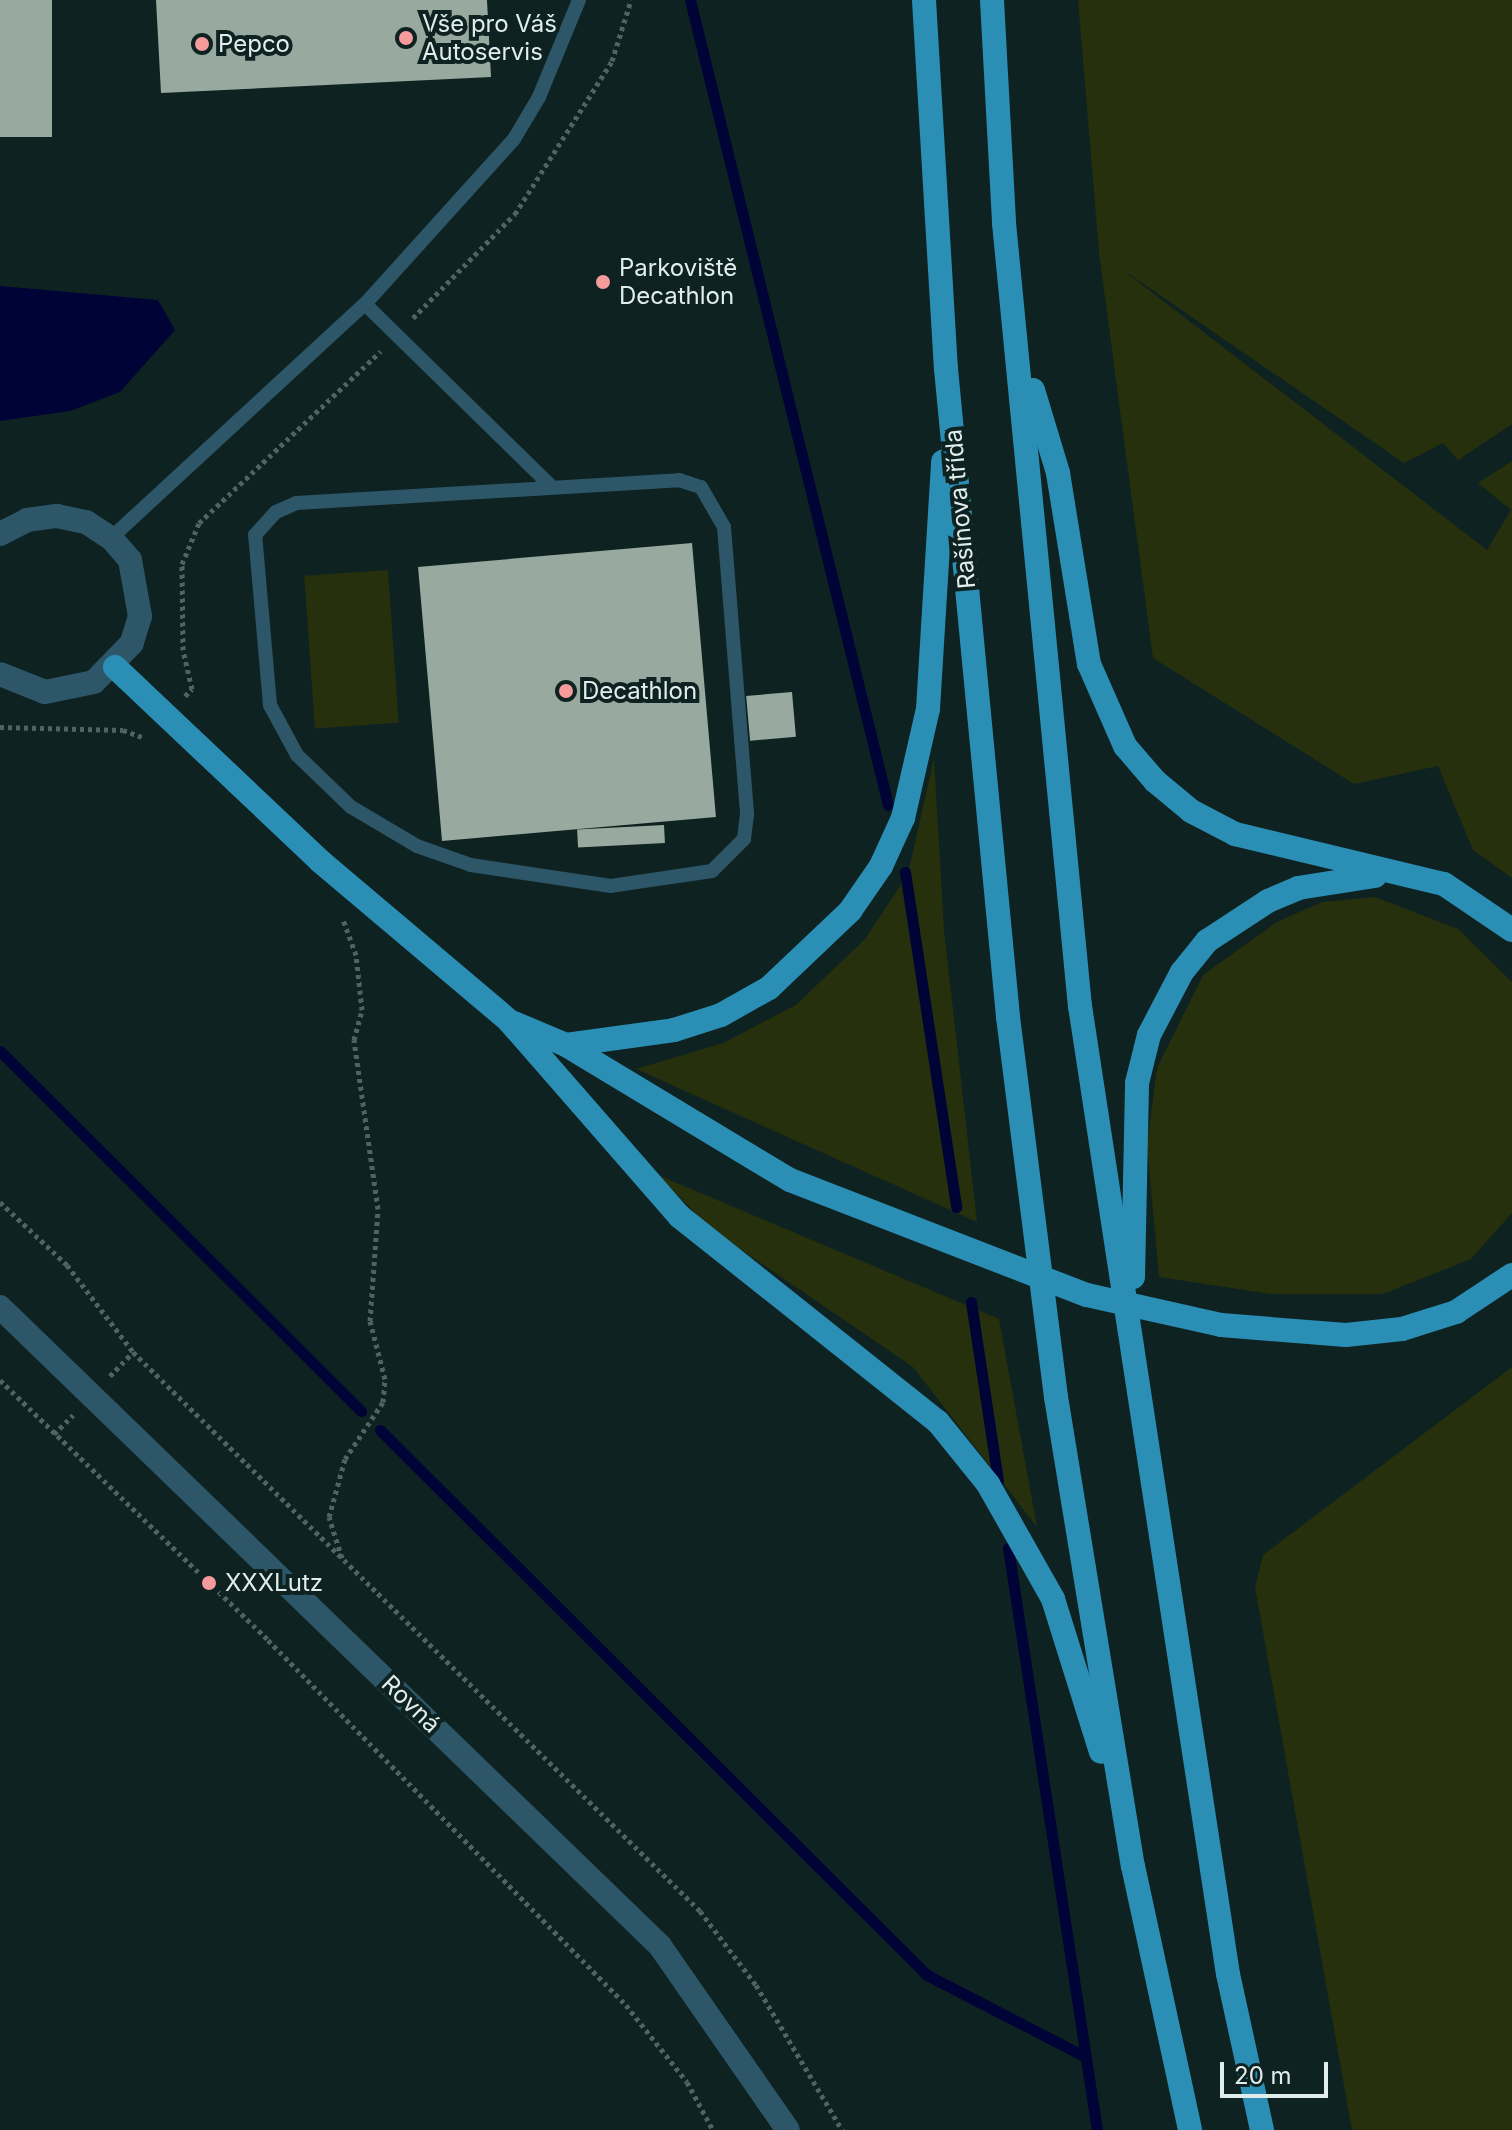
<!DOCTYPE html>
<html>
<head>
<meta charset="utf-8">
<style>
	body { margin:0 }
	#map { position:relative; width:1512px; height:2130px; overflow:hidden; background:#0e2221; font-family:Inter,sans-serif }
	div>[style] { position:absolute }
	.green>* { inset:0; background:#26300d; transform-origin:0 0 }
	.water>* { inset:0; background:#000335 }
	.stream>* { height:11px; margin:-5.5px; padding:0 5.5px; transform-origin:5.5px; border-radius:5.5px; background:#000335 }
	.building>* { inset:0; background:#98aa9f; transform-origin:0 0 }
	.path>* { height:5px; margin-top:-2.5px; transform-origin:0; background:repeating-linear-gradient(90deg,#516261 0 4px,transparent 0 8px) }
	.service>* { height:14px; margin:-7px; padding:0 7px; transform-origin:7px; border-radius:7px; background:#2d5769 }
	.minor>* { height:24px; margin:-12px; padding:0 12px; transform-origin:12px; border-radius:12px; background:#2d5769 }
	.primary>* { height:24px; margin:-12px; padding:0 12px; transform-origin:12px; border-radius:12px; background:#2b8fb5 }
	.primary-bridge>* { height:24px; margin:-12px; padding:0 12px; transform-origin:12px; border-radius:12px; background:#2b8fb5 }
	.dots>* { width:22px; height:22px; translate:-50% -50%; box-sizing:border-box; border:4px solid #0e2221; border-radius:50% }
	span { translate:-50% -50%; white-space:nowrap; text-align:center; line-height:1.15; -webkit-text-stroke:8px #0e2221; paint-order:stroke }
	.poi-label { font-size:24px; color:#e1eded }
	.left { translate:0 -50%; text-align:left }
	.street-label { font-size:24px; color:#e1eded }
	.scale { position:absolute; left:1220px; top:2062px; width:108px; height:36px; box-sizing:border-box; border:4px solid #e1eded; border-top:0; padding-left:10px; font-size:24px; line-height:28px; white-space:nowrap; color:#e1eded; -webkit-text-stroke:6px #0e2221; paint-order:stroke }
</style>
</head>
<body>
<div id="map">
	<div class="green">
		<i style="clip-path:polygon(1078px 0,1512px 0,1512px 424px,1458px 460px,1443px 443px,1404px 463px,1119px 267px,1487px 550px,1511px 510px,1478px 483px,1512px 461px,1512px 878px,1473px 850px,1438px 766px,1354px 784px,1153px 658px,1099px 252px)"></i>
		<i style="left:388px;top:570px;width:153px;height:84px;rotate:86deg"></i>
		<i style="clip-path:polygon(934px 758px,944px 930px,977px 1222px,636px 1069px,723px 1043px,796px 1005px,865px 939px,908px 874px)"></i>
		<i style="clip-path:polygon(1375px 897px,1458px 929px,1512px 982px,1512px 1213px,1471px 1259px,1383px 1294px,1271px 1294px,1159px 1277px,1147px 1144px,1157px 1068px,1203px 975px,1277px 922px,1322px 902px)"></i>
		<i style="clip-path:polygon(658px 1175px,999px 1319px,1037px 1527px,913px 1367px,711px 1229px)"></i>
		<i style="clip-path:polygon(1512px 1367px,1512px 2130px,1352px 2130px,1255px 1587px,1263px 1555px)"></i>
	</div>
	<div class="water">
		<i style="clip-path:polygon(0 286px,158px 300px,175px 330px,120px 392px,70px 411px,0 421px)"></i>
	</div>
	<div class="stream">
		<i style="left:690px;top:0;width:829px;rotate:76.18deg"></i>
		<i style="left:905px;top:872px;width:339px;rotate:81.3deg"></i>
		<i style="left:0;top:1051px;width:510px;rotate:44.92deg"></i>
		<i style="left:971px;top:1302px;width:181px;rotate:81.4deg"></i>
		<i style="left:380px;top:1430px;width:772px;rotate:44.9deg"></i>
		<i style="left:927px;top:1975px;width:179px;rotate:27.3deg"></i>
		<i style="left:1008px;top:1548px;width:589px;rotate:81.31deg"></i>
	</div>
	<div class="building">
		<i style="left:0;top:0;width:52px;height:137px"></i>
		<i style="clip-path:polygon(156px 0,487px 0,491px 77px,161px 93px)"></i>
		<i style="left:692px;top:543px;width:275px;height:275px;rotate:85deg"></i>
		<i style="left:792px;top:692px;width:45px;height:46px;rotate:85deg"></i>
		<i style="left:664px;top:825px;width:18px;height:87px;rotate:87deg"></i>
	</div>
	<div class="path">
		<i style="left:413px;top:318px;width:146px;rotate:-45.6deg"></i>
		<i style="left:515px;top:214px;width:181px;rotate:-57.6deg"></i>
		<i style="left:612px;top:61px;width:64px;rotate:-72.7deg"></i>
		<i style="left:185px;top:696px;width:10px;rotate:-45deg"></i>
		<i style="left:192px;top:689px;width:40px;rotate:-103deg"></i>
		<i style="left:183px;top:650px;width:86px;rotate:-90.7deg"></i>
		<i style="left:182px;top:564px;width:44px;rotate:-67.5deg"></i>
		<i style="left:199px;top:523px;width:250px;rotate:-43.4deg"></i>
		<i style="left:0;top:727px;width:123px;rotate:1.4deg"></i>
		<i style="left:123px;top:730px;width:23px;rotate:20deg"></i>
		<i style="left:0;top:1202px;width:92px;rotate:43.2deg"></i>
		<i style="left:67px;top:1265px;width:109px;rotate:52.8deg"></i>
		<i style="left:133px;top:1352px;width:796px;rotate:44.59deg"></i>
		<i style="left:700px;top:1911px;width:93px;rotate:52.9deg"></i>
		<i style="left:756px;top:1985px;width:169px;rotate:59.3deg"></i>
		<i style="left:110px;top:1376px;width:33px;rotate:-46deg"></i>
		<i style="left:0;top:1380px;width:373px;rotate:44.1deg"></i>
		<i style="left:268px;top:1640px;width:511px;rotate:45.55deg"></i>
		<i style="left:626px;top:2005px;width:98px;rotate:51.6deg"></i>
		<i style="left:687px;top:2082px;width:55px;rotate:61.6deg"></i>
		<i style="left:54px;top:1434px;width:27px;rotate:-45deg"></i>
		<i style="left:342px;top:1558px;width:43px;rotate:-107.6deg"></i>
		<i style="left:329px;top:1517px;width:60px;rotate:-74.6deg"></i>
		<i style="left:345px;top:1459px;width:69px;rotate:-56.3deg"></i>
		<i style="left:383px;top:1402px;width:23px;rotate:-85deg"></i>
		<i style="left:385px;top:1379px;width:60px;rotate:-104.5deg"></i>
		<i style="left:370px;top:1321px;width:112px;rotate:-85.9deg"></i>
		<i style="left:378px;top:1209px;width:171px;rotate:-98.1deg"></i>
		<i style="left:354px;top:1040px;width:31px;rotate:-75deg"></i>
		<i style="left:362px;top:1010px;width:55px;rotate:-96.2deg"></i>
		<i style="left:356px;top:955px;width:37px;rotate:-110deg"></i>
	</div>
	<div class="service">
		<i style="left:365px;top:304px;width:262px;rotate:44.4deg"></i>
		<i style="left:679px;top:480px;width:23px;rotate:18deg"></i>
		<i style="left:701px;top:487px;width:46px;rotate:60.1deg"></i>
		<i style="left:724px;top:527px;width:288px;rotate:85.4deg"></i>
		<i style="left:747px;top:814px;width:25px;rotate:97deg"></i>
		<i style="left:744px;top:839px;width:45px;rotate:135deg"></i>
		<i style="left:712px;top:871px;width:102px;rotate:171.6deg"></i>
		<i style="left:611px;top:886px;width:142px;rotate:-171.5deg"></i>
		<i style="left:471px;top:865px;width:57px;rotate:-160.6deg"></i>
		<i style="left:417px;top:846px;width:77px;rotate:-149.4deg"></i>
		<i style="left:351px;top:807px;width:75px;rotate:-136.1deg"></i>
		<i style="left:297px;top:755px;width:57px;rotate:-118.4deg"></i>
		<i style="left:270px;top:705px;width:171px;rotate:-95deg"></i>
		<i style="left:255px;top:535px;width:31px;rotate:-48deg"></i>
		<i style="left:276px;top:512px;width:22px;rotate:-24deg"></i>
		<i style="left:296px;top:503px;width:384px;rotate:-3.4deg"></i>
		<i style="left:111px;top:538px;width:345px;rotate:-42.7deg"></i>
		<i style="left:365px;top:304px;width:222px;rotate:-47.9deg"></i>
		<i style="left:514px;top:139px;width:49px;rotate:-59.2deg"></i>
		<i style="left:539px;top:97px;width:105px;rotate:-67.6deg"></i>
	</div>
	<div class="minor">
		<i style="left:0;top:534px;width:30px;rotate:-27deg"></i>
		<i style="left:27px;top:520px;width:30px;rotate:-8deg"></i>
		<i style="left:57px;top:516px;width:30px;rotate:12deg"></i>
		<i style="left:86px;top:522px;width:30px;rotate:33deg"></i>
		<i style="left:111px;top:538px;width:29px;rotate:49deg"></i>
		<i style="left:130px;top:560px;width:57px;rotate:79.9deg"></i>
		<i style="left:140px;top:616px;width:28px;rotate:107deg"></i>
		<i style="left:132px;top:643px;width:54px;rotate:134.3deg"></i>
		<i style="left:94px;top:682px;width:50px;rotate:168.5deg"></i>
		<i style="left:45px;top:692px;width:48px;rotate:-158.2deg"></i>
		<i style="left:0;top:1307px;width:919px;rotate:44.07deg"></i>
		<i style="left:660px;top:1946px;width:224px;rotate:55.2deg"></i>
	</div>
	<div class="primary">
		<i style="left:924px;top:0;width:370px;rotate:86.6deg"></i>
		<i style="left:946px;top:369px;width:651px;rotate:84.53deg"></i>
		<i style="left:1008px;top:1017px;width:383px;rotate:82.8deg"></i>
		<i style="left:1056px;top:1397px;width:475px;rotate:80.7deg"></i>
		<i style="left:1133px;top:1866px;width:270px;rotate:77.8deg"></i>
		<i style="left:992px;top:0;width:223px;rotate:86.9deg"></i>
		<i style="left:1004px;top:223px;width:787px;rotate:84.46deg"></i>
		<i style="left:1080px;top:1006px;width:979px;rotate:81.31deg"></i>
		<i style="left:1228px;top:1974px;width:160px;rotate:77.7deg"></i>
		<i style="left:1033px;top:390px;width:87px;rotate:73.2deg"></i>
		<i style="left:1058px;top:473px;width:193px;rotate:80.8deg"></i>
		<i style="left:1089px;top:664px;width:90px;rotate:66.3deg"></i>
		<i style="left:1125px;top:746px;width:46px;rotate:49.4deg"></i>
		<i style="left:1155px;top:781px;width:47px;rotate:39.8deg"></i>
		<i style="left:1191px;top:811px;width:50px;rotate:27.6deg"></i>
		<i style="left:1235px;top:834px;width:215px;rotate:13.5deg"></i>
		<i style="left:1444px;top:884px;width:82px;rotate:34.1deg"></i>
		<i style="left:115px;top:667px;width:282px;rotate:43.4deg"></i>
		<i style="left:320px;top:861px;width:248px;rotate:40.2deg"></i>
		<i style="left:509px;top:1021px;width:259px;rotate:48.9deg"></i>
		<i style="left:679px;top:1216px;width:331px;rotate:38.5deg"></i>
		<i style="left:938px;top:1422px;width:80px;rotate:51.1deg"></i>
		<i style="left:988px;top:1484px;width:132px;rotate:60.5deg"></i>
		<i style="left:1053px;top:1599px;width:160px;rotate:72.6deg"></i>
		<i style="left:514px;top:1023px;width:56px;rotate:22.9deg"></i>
		<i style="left:566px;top:1045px;width:262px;rotate:31.1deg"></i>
		<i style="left:566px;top:1045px;width:109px;rotate:-7.9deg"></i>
		<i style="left:674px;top:1030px;width:49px;rotate:-17.7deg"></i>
		<i style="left:721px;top:1015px;width:55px;rotate:-29.4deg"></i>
		<i style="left:769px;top:988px;width:112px;rotate:-43.5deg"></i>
		<i style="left:850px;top:911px;width:55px;rotate:-55.4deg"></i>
		<i style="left:881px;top:866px;width:53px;rotate:-65.4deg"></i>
		<i style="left:903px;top:818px;width:112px;rotate:-77.1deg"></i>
		<i style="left:928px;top:709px;width:248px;rotate:-86.5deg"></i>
		<i style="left:1133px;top:1277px;width:194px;rotate:-88.8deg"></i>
		<i style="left:1137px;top:1083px;width:49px;rotate:-76deg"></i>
		<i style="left:1149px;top:1035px;width:71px;rotate:-62.4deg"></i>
		<i style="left:1182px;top:972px;width:40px;rotate:-51deg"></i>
		<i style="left:1207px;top:941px;width:73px;rotate:-33.3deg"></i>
		<i style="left:1268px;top:901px;width:33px;rotate:-23deg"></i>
		<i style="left:1298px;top:888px;width:78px;rotate:-8.9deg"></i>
	</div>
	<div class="primary-bridge">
		<i style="left:790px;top:1180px;width:318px;rotate:21.2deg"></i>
		<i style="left:1087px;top:1295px;width:137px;rotate:12.6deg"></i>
		<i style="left:1221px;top:1325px;width:125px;rotate:4.6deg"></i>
		<i style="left:1346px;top:1335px;width:56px;rotate:-6.1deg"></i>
		<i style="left:1402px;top:1329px;width:57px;rotate:-17.5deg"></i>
		<i style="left:1456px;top:1312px;width:67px;rotate:-33.5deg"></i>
	</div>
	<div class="dots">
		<i style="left:406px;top:38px;background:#f59b9b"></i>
		<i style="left:202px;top:44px;background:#f59b9b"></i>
		<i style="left:603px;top:282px;background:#f59b9b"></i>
		<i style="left:566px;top:691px;background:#f59b9b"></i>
		<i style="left:209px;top:1583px;background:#f59b9b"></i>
	</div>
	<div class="poi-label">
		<span class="left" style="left:422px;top:38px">Vše pro Váš<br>Autoservis</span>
		<span class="left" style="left:218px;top:44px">Pepco</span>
		<span class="left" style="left:619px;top:282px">Parkoviště<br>Decathlon</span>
		<span class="left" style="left:582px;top:691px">Decathlon</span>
		<span class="left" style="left:225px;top:1583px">XXXLutz</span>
	</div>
	<div class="street-label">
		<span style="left:960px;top:509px;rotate:-95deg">Rašínova třída</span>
		<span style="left:411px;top:1704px;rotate:44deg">Rovná</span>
	</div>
	<div class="scale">20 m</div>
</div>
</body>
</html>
